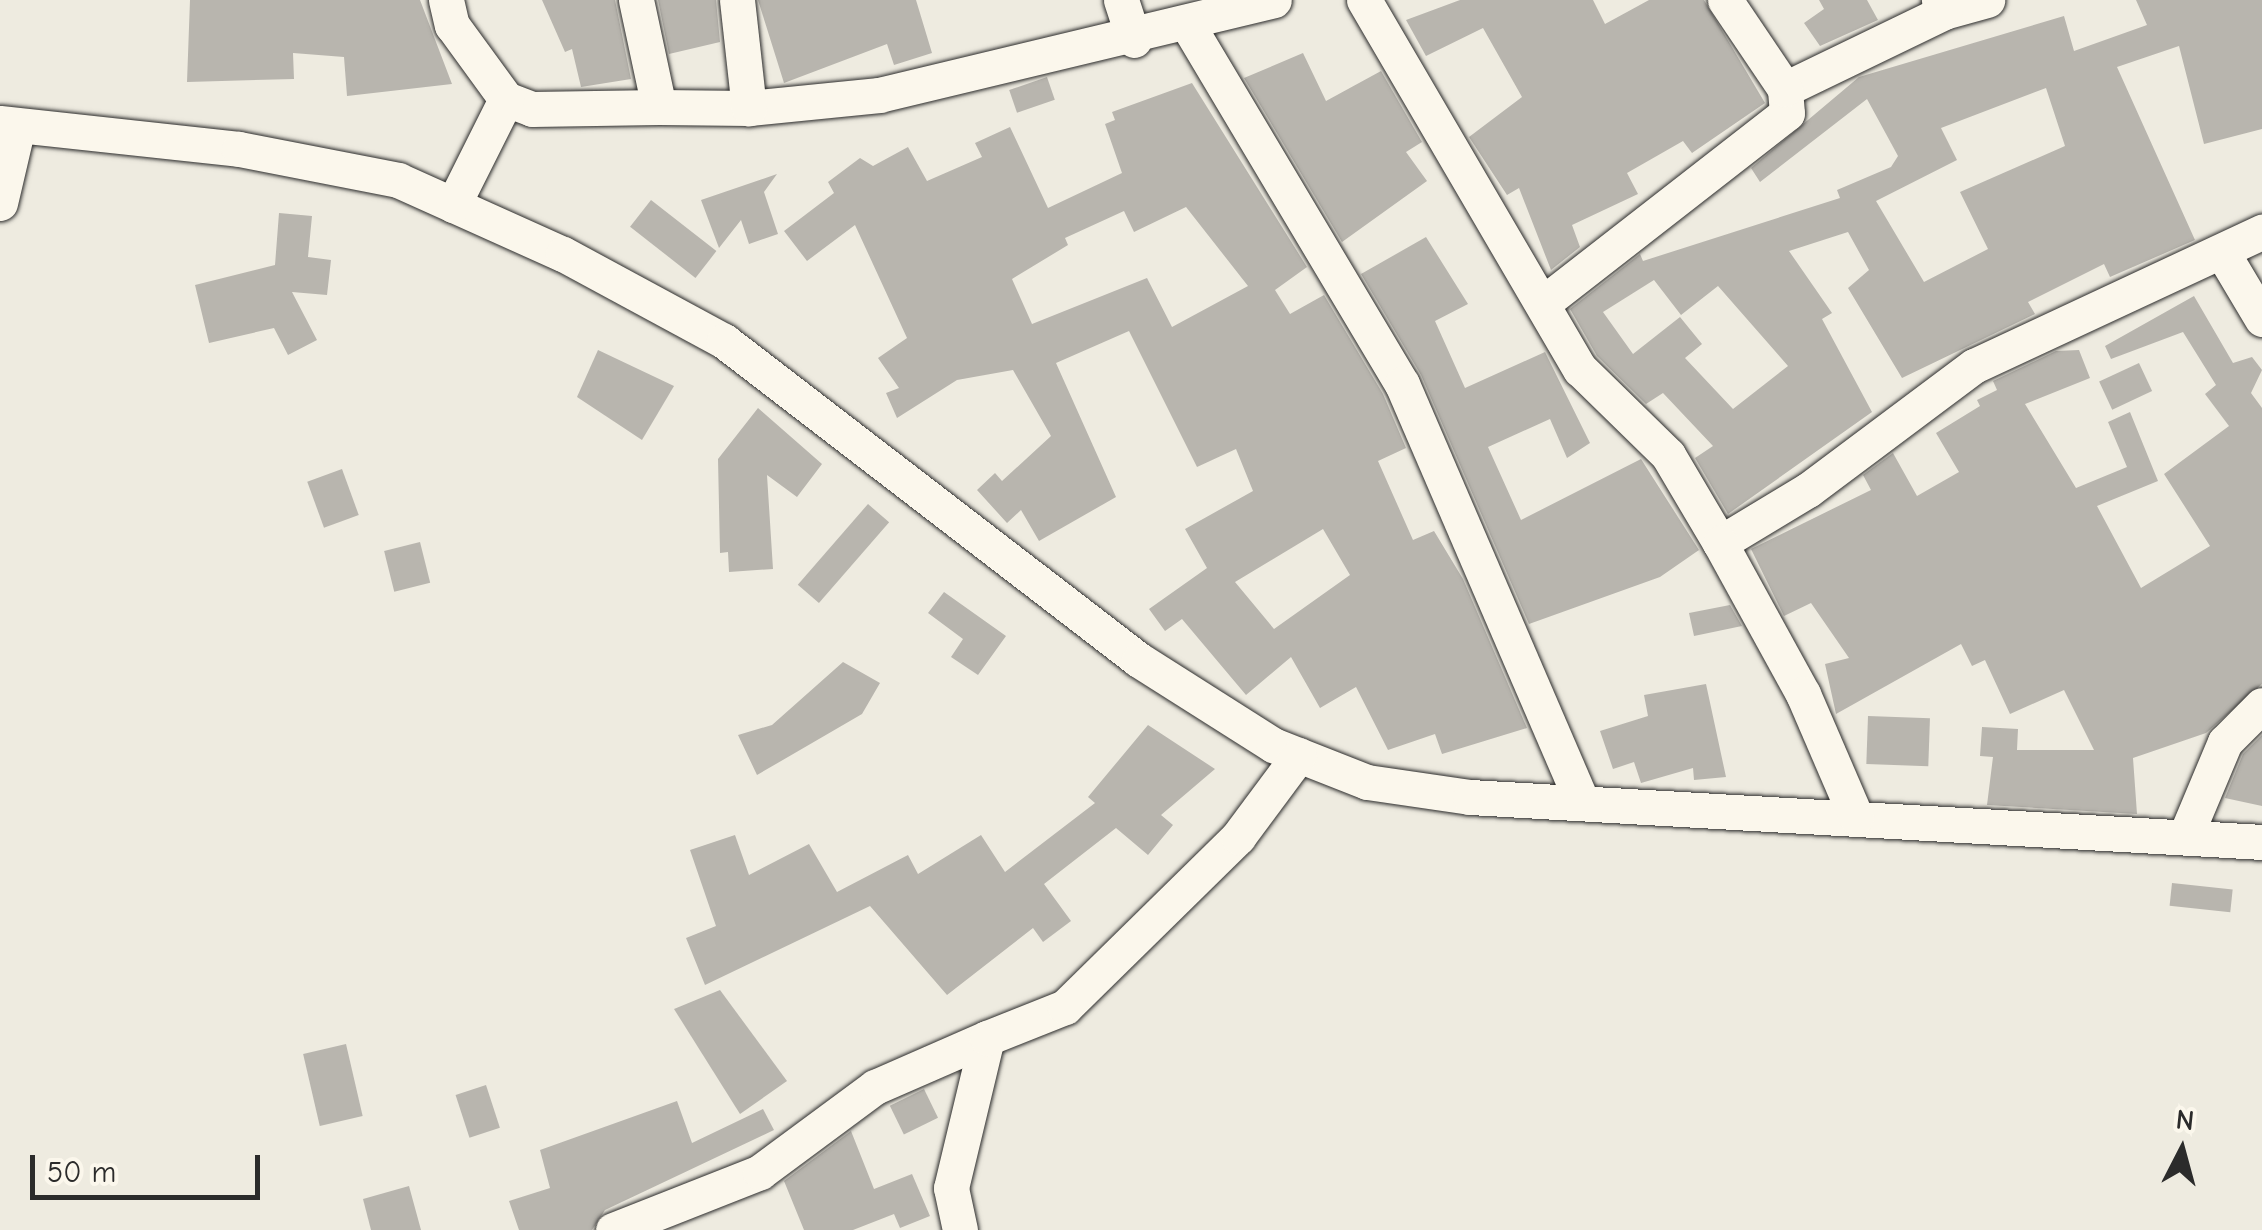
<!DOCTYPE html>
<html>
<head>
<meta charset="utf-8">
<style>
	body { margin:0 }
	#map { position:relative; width:2262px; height:1230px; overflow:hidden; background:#eeebe0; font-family:"Comic Neue",sans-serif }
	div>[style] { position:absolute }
	.building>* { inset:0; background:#b8b5ae; transform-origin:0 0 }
	.roads { filter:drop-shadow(0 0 2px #2b2b2b) drop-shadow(0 0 2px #2b2b2b) }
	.minor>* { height:35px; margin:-17.5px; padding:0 17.5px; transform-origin:17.5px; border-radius:17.5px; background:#fbf7ec }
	span { translate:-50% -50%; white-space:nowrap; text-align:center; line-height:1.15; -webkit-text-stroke:8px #fbf7ec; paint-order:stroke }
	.north { position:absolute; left:2132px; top:1100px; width:100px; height:100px; -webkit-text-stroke:8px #fbf7ec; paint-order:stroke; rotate:6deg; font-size:28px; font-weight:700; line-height:40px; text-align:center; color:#2b2b2b }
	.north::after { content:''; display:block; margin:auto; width:35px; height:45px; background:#2b2b2b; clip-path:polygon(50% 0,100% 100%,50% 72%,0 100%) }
	.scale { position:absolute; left:30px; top:1155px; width:230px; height:45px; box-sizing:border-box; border:5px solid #2b2b2b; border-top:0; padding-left:12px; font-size:30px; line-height:35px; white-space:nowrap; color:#2b2b2b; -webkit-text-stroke:8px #fbf7ec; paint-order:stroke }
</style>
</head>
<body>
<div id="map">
	<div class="building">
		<i style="clip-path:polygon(190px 0,420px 0,452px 84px,347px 96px,344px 57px,293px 53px,294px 79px,187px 82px)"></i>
		<i style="clip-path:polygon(542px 0,615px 0,631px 79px,581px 87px,572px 49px,565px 52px)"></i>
		<i style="clip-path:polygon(658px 0,716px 0,720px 42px,669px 54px)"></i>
		<i style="clip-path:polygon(758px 0,916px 0,932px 53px,894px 65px,887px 44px,784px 83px)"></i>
		<i style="clip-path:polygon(1460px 0,1593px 0,1605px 24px,1649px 0,1704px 0,1765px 103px,1692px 153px,1683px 141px,1627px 173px,1638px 194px,1572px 225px,1580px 247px,1551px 270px,1519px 188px,1507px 195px,1469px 137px,1522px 97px,1483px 28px,1426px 56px,1406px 20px)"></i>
		<i style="clip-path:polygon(1819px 0,1867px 0,1878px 20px,1820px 46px,1804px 23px,1824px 9px)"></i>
		<i style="clip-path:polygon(evenodd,2136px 0,2262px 0,2262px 129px,2204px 144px,2179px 46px,2117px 67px,2195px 240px,2110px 277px,2104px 264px,2028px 302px,2035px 314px,1902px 378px,1848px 288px,1869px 270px,1848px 232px,1789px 251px,1832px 313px,1822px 319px,1872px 412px,1728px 514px,1695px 458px,1713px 446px,1663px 393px,1646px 404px,1597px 356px,1570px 309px,1640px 254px,1643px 261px,1840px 198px,1837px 190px,1891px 167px,1898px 156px,1867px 99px,1760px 182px,1751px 168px,1859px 77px,2064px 16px,2074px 51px,2147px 25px,2136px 0,2046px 88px,2065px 146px,1960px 192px,1988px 249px,1924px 282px,1876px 201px,1957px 160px,1941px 128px,2046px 88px,2136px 0,1654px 280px,1681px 315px,1718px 286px,1788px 366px,1733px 409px,1685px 358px,1702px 344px,1680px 317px,1633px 354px,1603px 312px,1654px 280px)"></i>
		<i style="clip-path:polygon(1303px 53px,1326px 101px,1381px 71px,1422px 142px,1406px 152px,1427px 181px,1342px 242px,1244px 78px)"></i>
		<i style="left:1047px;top:77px;width:24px;height:40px;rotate:71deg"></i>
		<i style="clip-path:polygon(evenodd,1192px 83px,1307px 267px,1275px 290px,1290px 314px,1324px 295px,1383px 394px,1406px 448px,1378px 461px,1413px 540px,1434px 531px,1463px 579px,1527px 728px,1442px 754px,1435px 734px,1388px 750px,1356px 687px,1320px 708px,1291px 657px,1246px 695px,1182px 619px,1165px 631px,1149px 609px,1207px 568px,1185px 529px,1253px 491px,1236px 449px,1197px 467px,1129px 331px,1056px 363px,1116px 497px,1039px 541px,1021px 510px,1007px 523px,977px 490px,995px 473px,1002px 481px,1051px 436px,1013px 370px,957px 380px,897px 418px,886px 393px,899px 388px,878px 358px,907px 338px,855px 225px,807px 261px,784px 231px,834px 193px,828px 182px,860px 158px,873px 166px,908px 147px,927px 181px,982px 157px,975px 143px,1010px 127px,1048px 208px,1122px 173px,1105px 124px,1115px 120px,1112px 112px,1192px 83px,1186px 207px,1248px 286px,1172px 327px,1147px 278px,1032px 324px,1012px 279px,1068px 245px,1065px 238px,1124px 211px,1134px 232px,1186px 207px,1192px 83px,1323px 529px,1350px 575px,1274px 629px,1235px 582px,1323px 529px)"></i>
		<i style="clip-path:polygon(777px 174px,764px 192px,778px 234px,749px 244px,741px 220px,719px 248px,701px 200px)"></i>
		<i style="left:651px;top:200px;width:83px;height:34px;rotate:38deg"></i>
		<i style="clip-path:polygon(279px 213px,312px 216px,308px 257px,331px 260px,327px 295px,292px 292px,317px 340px,288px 355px,274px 328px,209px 343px,195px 285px,275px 265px)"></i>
		<i style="clip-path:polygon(1426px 237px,1468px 304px,1435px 321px,1465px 388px,1545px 352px,1590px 443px,1567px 458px,1550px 419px,1488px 447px,1521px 520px,1641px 459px,1699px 550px,1660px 577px,1529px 624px,1421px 375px,1361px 274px)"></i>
		<i style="clip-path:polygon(2194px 296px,2233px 363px,2252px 357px,2262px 370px,2251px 393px,2262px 408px,2262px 684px,2206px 733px,2133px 758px,2137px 814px,1987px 805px,1993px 757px,1980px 756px,1982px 727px,2018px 729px,2017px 750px,2094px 750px,2064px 690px,2010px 714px,1985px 660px,1972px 666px,1961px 644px,1836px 714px,1825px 664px,1849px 658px,1811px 603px,1784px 616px,1751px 549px,1871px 490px,1863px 475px,1893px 453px,1917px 496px,1959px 472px,1936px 433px,1980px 406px,1977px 400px,1997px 390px,1993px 381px,2056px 351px,2079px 350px,2090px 378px,2025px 404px,2076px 488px,2127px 467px,2108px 422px,2130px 412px,2158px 481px,2097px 506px,2141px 588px,2210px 546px,2164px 474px,2229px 426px,2205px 394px,2216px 385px,2183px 332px,2111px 359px,2105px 346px)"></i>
		<i style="clip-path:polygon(598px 350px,674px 386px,642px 440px,577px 397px)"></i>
		<i style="left:2139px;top:363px;width:31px;height:44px;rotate:65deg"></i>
		<i style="clip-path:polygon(758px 408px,822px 464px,797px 497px,767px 475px,773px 569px,729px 572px,728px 552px,720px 553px,718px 459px)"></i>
		<i style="left:342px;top:469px;width:49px;height:37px;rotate:70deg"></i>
		<i style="left:868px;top:504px;width:28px;height:107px;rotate:41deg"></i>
		<i style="left:420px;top:542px;width:42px;height:37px;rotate:76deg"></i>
		<i style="clip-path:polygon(944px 592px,1006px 636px,978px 675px,951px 657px,963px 639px,928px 613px)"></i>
		<i style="clip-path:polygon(1730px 605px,1742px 626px,1694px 636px,1689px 613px)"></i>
		<i style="clip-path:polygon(843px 662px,880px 683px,862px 714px,757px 775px,738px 735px,772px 725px)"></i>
		<i style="clip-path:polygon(1706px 684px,1726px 777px,1694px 780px,1693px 768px,1641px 783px,1634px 762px,1613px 769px,1600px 731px,1648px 716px,1644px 695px)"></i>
		<i style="left:1868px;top:716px;width:62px;height:48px;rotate:2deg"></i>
		<i style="clip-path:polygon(1148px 725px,1215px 769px,1161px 815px,1173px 825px,1148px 855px,1116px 828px,1044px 884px,1071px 921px,1043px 942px,1033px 928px,947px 995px,870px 906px,705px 985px,686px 938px,716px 926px,690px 850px,735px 835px,749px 875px,809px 844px,837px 892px,908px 855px,918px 874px,981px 835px,1005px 872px,1095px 803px,1088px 797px)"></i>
		<i style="clip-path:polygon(2262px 735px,2262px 806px,2225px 798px,2243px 754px)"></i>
		<i style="left:2172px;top:883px;width:61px;height:23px;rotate:6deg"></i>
		<i style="clip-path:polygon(720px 990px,787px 1081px,740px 1114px,674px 1009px)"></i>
		<i style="left:346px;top:1044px;width:74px;height:44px;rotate:77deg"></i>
		<i style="left:486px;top:1085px;width:45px;height:32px;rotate:72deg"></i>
		<i style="left:924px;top:1089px;width:32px;height:38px;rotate:64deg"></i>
		<i style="clip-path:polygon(677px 1101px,692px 1143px,763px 1109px,774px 1130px,605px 1210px,592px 1230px,519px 1230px,509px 1201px,550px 1188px,540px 1150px)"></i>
		<i style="clip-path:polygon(851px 1131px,874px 1189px,912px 1174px,930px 1216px,900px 1228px,894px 1214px,853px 1230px,804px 1230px,784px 1181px)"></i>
		<i style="clip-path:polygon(409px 1186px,421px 1230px,371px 1230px,363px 1199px)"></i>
	</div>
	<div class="roads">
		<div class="minor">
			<i style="left:446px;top:0;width:26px;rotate:77deg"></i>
			<i style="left:452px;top:25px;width:92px;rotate:53.9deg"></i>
			<i style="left:506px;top:99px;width:28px;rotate:21deg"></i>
			<i style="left:532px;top:109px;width:127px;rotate:-0.9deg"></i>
			<i style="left:636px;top:0;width:109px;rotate:77.9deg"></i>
			<i style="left:659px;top:107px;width:90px;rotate:0.6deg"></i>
			<i style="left:749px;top:108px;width:131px;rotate:-5.7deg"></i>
			<i style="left:879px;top:95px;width:406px;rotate:-13.5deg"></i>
			<i style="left:737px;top:0;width:109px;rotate:83.7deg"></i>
			<i style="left:1121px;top:0;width:42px;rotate:72deg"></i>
			<i style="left:1364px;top:0;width:428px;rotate:59.7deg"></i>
			<i style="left:1580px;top:369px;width:123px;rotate:44.3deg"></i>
			<i style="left:1668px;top:455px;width:102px;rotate:59.4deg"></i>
			<i style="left:1720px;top:543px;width:103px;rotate:-31.1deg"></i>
			<i style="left:1808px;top:490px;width:207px;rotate:-36.8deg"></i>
			<i style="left:1974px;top:366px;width:318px;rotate:-25deg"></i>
			<i style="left:1944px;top:12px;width:45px;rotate:-15.6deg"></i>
			<i style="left:1189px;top:27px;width:416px;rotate:59.2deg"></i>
			<i style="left:1402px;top:384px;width:453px;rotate:66.7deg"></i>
			<i style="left:1785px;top:89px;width:177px;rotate:-25.8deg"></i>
			<i style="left:1944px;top:12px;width:13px;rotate:-113deg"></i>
			<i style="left:0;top:123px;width:240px;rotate:6.2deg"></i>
			<i style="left:239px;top:149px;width:162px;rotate:11deg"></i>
			<i style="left:398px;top:180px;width:181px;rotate:24.2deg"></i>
			<i style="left:563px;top:254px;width:183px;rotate:28.4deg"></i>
			<i style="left:724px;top:341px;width:523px;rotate:37.55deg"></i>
			<i style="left:1139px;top:660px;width:159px;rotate:32.4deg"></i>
			<i style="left:1273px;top:745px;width:101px;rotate:21.5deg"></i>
			<i style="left:1367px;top:782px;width:104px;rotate:8.3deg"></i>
			<i style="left:1470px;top:797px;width:793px;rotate:3.25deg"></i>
			<i style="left:0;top:203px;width:79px;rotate:-76.8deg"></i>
			<i style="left:453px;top:205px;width:119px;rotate:-63.4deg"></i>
			<i style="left:2222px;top:252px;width:78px;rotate:59.2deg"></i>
			<i style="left:1547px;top:300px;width:304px;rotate:-37.9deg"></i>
			<i style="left:1787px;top:113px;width:24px;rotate:-95deg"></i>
			<i style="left:1785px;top:89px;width:107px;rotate:-124deg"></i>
			<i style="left:1720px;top:543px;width:172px;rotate:61.2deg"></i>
			<i style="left:1803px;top:694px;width:134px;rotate:66.7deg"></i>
			<i style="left:2185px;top:837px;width:103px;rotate:-67.2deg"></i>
			<i style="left:2225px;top:742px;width:52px;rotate:-45deg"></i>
			<i style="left:613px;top:1230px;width:158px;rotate:-21.5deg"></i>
			<i style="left:760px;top:1172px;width:143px;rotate:-36.5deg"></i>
			<i style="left:875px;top:1087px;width:122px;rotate:-23.6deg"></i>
			<i style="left:960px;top:1230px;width:43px;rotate:-102.1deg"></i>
			<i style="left:951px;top:1188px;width:154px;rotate:-76.5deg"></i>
			<i style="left:987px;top:1038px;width:84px;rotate:-21.7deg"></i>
			<i style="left:1065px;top:1007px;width:243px;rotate:-44.5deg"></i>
			<i style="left:1238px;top:837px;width:102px;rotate:-53.4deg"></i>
		</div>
	</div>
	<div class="north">N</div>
	<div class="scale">50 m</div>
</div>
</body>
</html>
